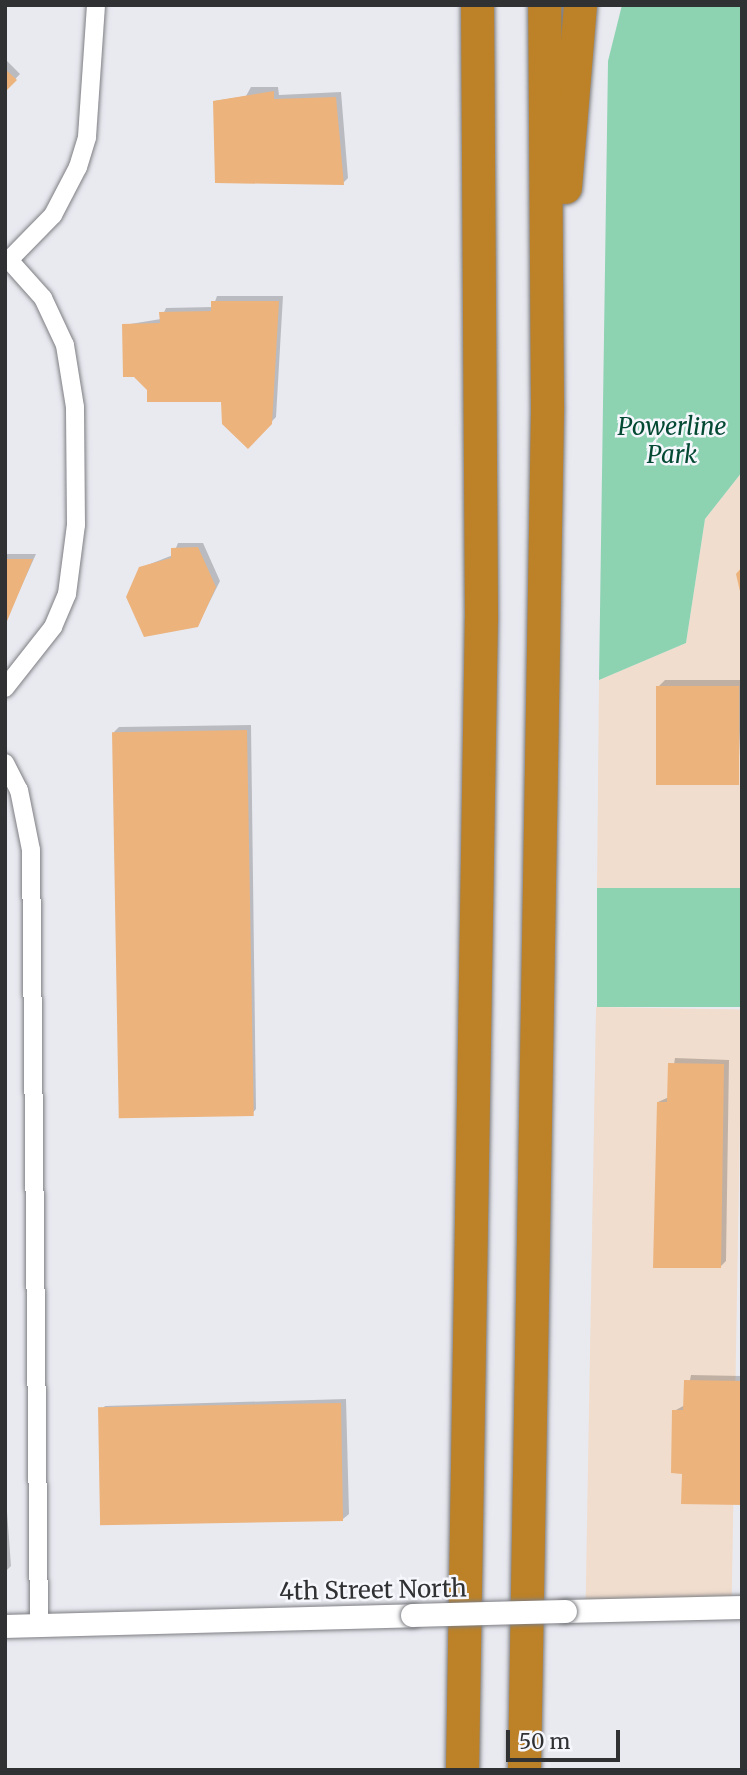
<!DOCTYPE html>
<html>
<head>
<meta charset="utf-8">
<style>
	body { margin:0 }
	#map { position:relative; width:747px; height:1775px; overflow:hidden; background:#e9eaf0; font-family:Merriweather,serif }
	div>[style] { position:absolute }
	.commercial>* { inset:0; background:#f1ddcd; transform-origin:0 0 }
	.green>* { inset:0; background:#8dd3b2; transform-origin:0 0 }
	.shadow>* { inset:0; background:#0003 }
	.building>* { inset:0; background:#ecb37d; transform-origin:0 0 }
	.roads { filter:drop-shadow(0 0 2px #7d7e83) drop-shadow(0 0 2px #7d7e83) }
	.minor>* { height:18px; margin:-9px; padding:0 9px; transform-origin:9px; border-radius:9px; background:#fff }
	.tertiary>* { height:23px; margin:-11.5px; padding:0 11.5px; transform-origin:11.5px; border-radius:11.5px; background:#fff }
	.motorway>* { height:33px; margin:-16.5px; padding:0 16.5px; transform-origin:16.5px; border-radius:16.5px; background:#bd8227 }
	.bridges { filter:drop-shadow(0 0 2px #7d7e83) drop-shadow(0 0 2px #7d7e83) }
	.tertiary-bridge>* { height:23px; margin:-11.5px; padding:0 11.5px; transform-origin:11.5px; border-radius:11.5px; background:#fff }
	span { translate:-50% -50%; white-space:nowrap; text-align:center; line-height:1.15; -webkit-text-stroke:5px #f6f7fd; paint-order:stroke }
	.park-label { font-size:24px; color:#044a33; font-style:italic }
	.street-label { font-size:24px; color:#303133 }
	.frame { position:absolute; inset:0; border:7px solid #303133; pointer-events:none }
	.scale { position:absolute; left:506px; top:1730px; width:114px; height:32px; box-sizing:border-box; border:4px solid #303133; border-top:0; padding-left:9px; font-size:21px; line-height:24px; white-space:nowrap; color:#303133; -webkit-text-stroke:5px #f6f7fd; paint-order:stroke }
</style>
</head>
<body>
<div id="map">
	<div class="commercial">
		<i style="clip-path:polygon(742px 472px,742px 889px,597px 888px,599px 680px,686px 643px,705px 519px)"></i>
		<i style="left:596px;top:1007px;width:146px;height:593px;rotate:1deg"></i>
	</div>
	<div class="green">
		<i style="clip-path:polygon(622px 5px,742px 5px,742px 472px,705px 519px,686px 643px,599px 680px,608px 61px)"></i>
		<i style="left:597px;top:888px;width:145px;height:119px"></i>
	</div>
	<div class="shadow">
		<i style="clip-path:polygon(5px 59px,20px 74px,5px 90px)"></i>
		<i style="clip-path:polygon(251px 87px,278px 87px,279px 95px,341px 92px,348px 178px,343px 183px,215px 101px,246px 96px)"></i>
		<i style="clip-path:polygon(217px 296px,283px 296px,276px 417px,248px 446px,223px 400px,149px 389px,124px 325px,161px 319px,166px 308px,213px 307px)"></i>
		<i style="clip-path:polygon(178px 543px,203px 543px,220px 581px,198px 625px,140px 568px,173px 555px)"></i>
		<i style="clip-path:polygon(5px 554px,36px 554px,5px 623px)"></i>
		<i style="clip-path:polygon(665px 680px,742px 680px,738px 783px,658px 687px)"></i>
		<i style="clip-path:polygon(251px 725px,256px 1109px,251px 1115px,114px 732px,119px 727px)"></i>
		<i style="clip-path:polygon(675px 1058px,729px 1060px,726px 1261px,721px 1266px,658px 1102px,669px 1097px)"></i>
		<i style="clip-path:polygon(691px 1375px,742px 1376px,742px 1503px,684px 1472px,674px 1411px,685px 1405px)"></i>
		<i style="clip-path:polygon(346px 1399px,349px 1514px,343px 1519px,100px 1411px,105px 1406px)"></i>
		<i style="clip-path:polygon(5px 1484px,11px 1566px,5px 1572px)"></i>
	</div>
	<div class="building">
		<i style="clip-path:polygon(5px 69px,17px 80px,5px 92px)"></i>
		<i style="clip-path:polygon(274px 91px,274px 99px,336px 97px,344px 185px,215px 183px,213px 101px)"></i>
		<i style="clip-path:polygon(211px 301px,279px 301px,272px 424px,248px 449px,222px 424px,221px 402px,147px 402px,147px 390px,134px 377px,123px 377px,122px 324px,160px 323px,159px 312px,211px 311px)"></i>
		<i style="clip-path:polygon(198px 547px,216px 587px,198px 627px,144px 637px,126px 597px,139px 567px,171px 558px,171px 548px)"></i>
		<i style="clip-path:polygon(5px 559px,33px 559px,5px 626px)"></i>
		<i style="clip-path:polygon(742px 567px,742px 600px,736px 574px)"></i>
		<i style="left:656px;top:686px;width:83px;height:99px"></i>
		<i style="left:247px;top:730px;width:386px;height:135px;rotate:89deg"></i>
		<i style="clip-path:polygon(668px 1063px,724px 1064px,721px 1268px,653px 1268px,657px 1102px,667px 1102px)"></i>
		<i style="clip-path:polygon(684px 1380px,742px 1381px,742px 1505px,681px 1504px,682px 1474px,671px 1473px,672px 1410px,683px 1410px)"></i>
		<i style="left:341px;top:1403px;width:118px;height:243px;rotate:89deg"></i>
	</div>
	<div class="roads">
		<div class="minor">
			<i style="left:5px;top:688px;width:78px;rotate:-51.8deg"></i>
			<i style="left:53px;top:627px;width:36px;rotate:-67deg"></i>
			<i style="left:67px;top:594px;width:70px;rotate:-82.6deg"></i>
			<i style="left:76px;top:525px;width:118px;rotate:-90.5deg"></i>
			<i style="left:75px;top:407px;width:63px;rotate:-99.2deg"></i>
			<i style="left:65px;top:345px;width:52px;rotate:-115.1deg"></i>
			<i style="left:43px;top:298px;width:51px;rotate:-131.8deg"></i>
			<i style="left:9px;top:260px;width:63px;rotate:-45.6deg"></i>
			<i style="left:53px;top:215px;width:54px;rotate:-62.5deg"></i>
			<i style="left:78px;top:167px;width:31px;rotate:-73deg"></i>
			<i style="left:87px;top:137px;width:132px;rotate:-86.1deg"></i>
			<i style="left:5px;top:763px;width:30px;rotate:63deg"></i>
			<i style="left:19px;top:790px;width:61px;rotate:78.7deg"></i>
			<i style="left:31px;top:850px;width:775px;rotate:89.41deg"></i>
		</div>
		<div class="tertiary">
			<i style="left:565px;top:1611px;width:177px;rotate:-1.3deg"></i>
			<i style="left:5px;top:1626px;width:407px;rotate:-1.5deg"></i>
		</div>
		<div class="motorway">
			<i style="left:565px;top:187px;width:183px;rotate:-85.3deg"></i>
			<i style="left:462px;top:1770px;width:1152px;rotate:-89.06deg"></i>
			<i style="left:481px;top:618px;width:613px;rotate:-90.37deg"></i>
			<i style="left:524px;top:1770px;width:1364px;rotate:-89.03deg"></i>
			<i style="left:547px;top:406px;width:401px;rotate:-90.4deg"></i>
		</div>
	</div>
	<div class="bridges">
		<div class="tertiary-bridge">
			<i style="left:412px;top:1615px;width:153px;rotate:-1.5deg"></i>
		</div>
	</div>
	<div class="park-label">
		<span style="left:672px;top:441px">Powerline<br>Park</span>
	</div>
	<div class="street-label">
		<span style="left:373px;top:1590px;rotate:-1deg">4th Street North</span>
	</div>
	<div class="frame"></div>
	<div class="scale">50 m</div>
</div>
</body>
</html>
